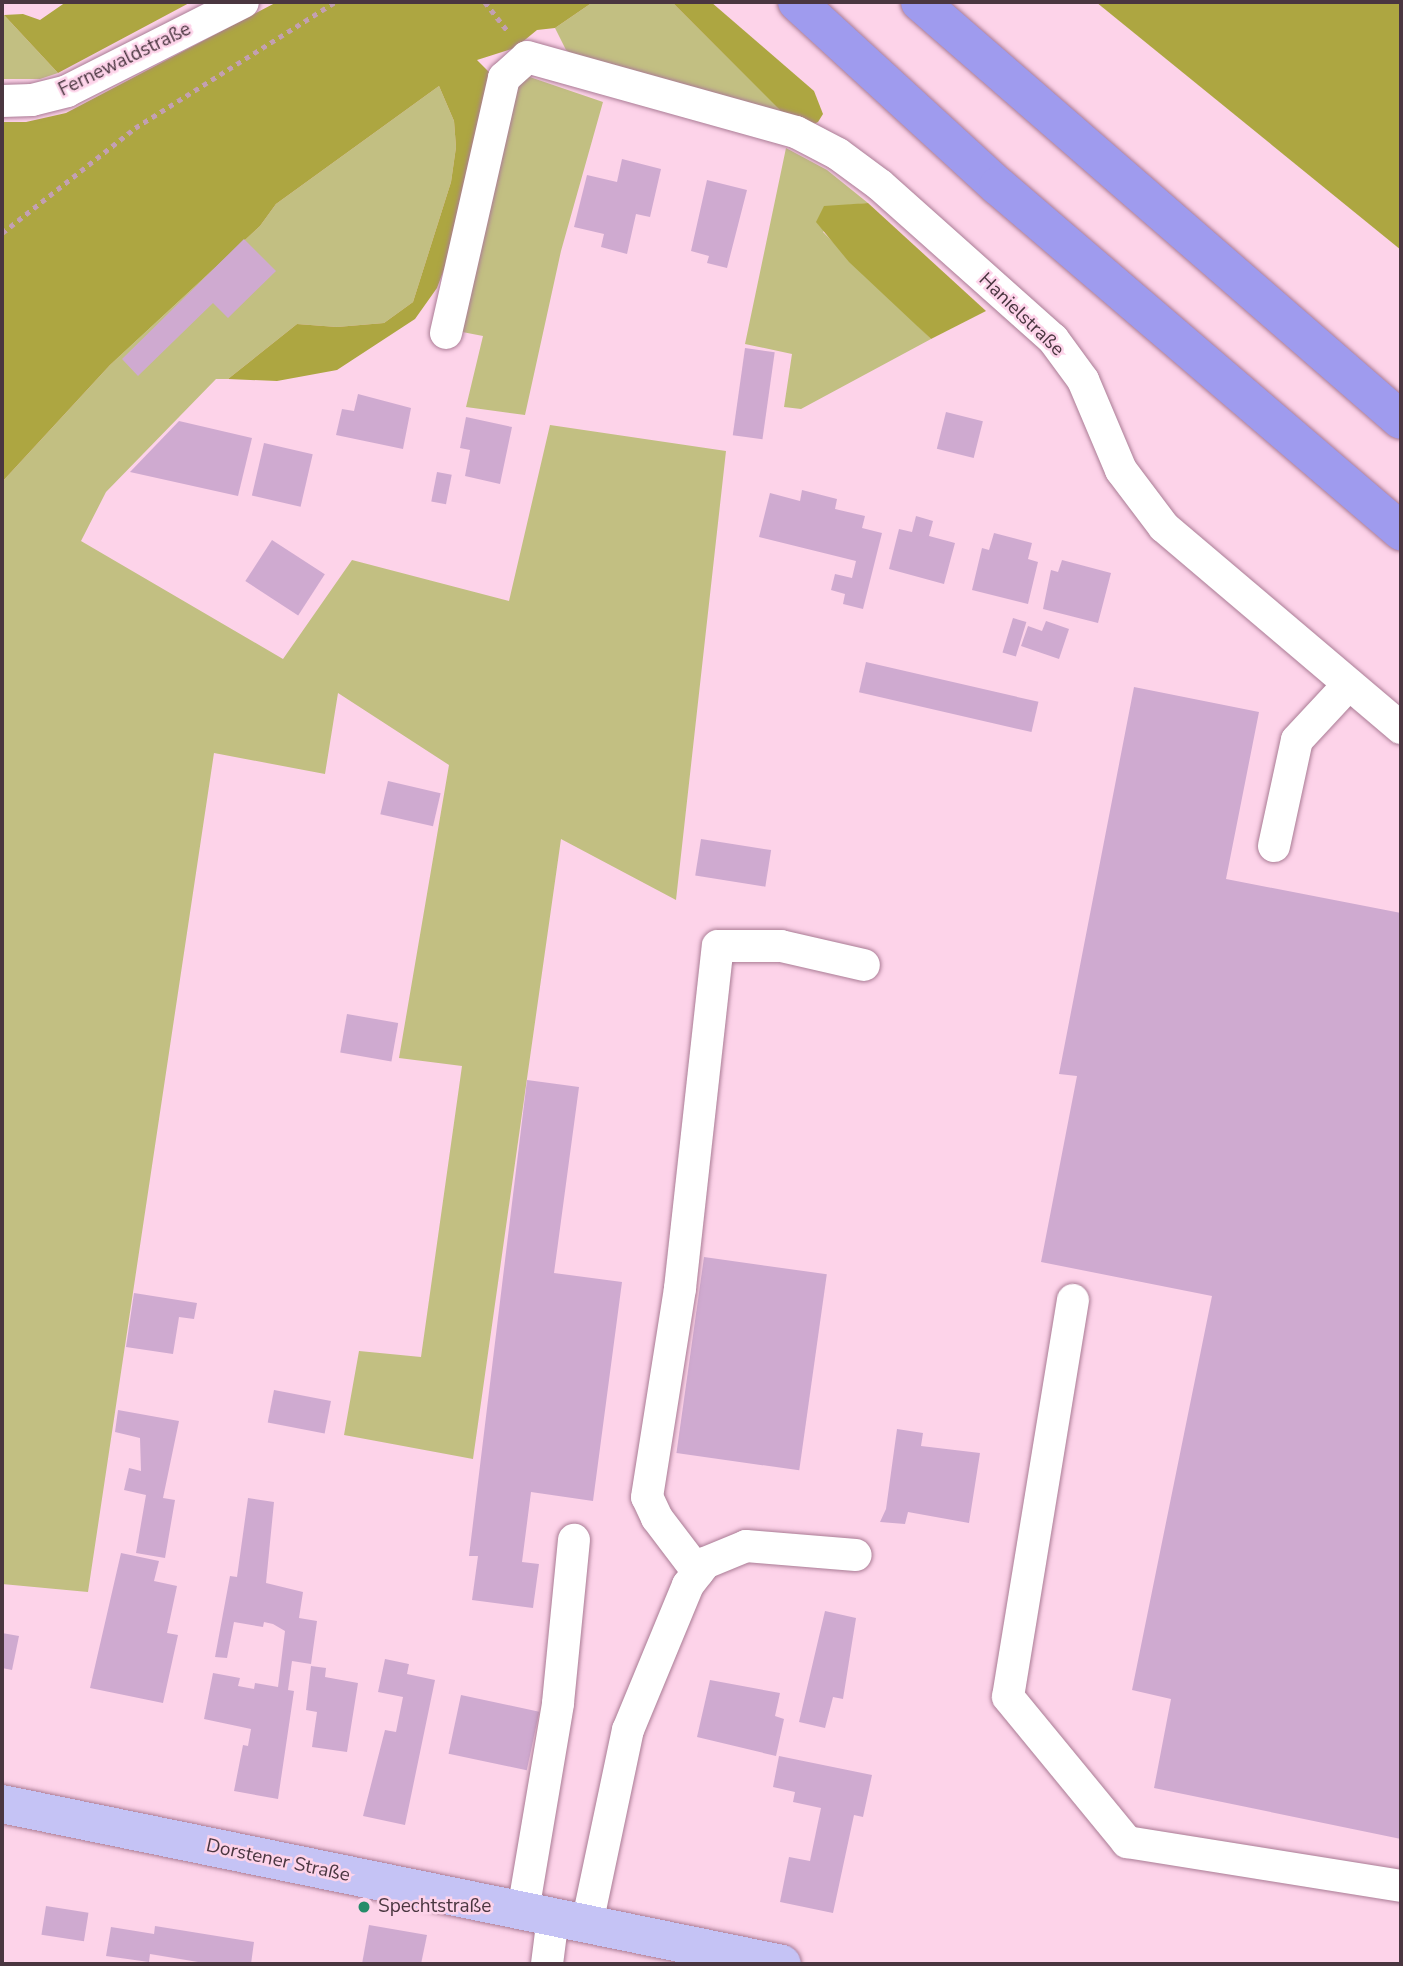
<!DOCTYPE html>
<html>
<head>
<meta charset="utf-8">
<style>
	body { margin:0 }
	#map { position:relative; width:1403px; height:1966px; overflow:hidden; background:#fdd3e9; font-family:"Nunito Sans",sans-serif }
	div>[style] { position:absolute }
	.green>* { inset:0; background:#c2bf82 }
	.forest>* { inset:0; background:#ada641 }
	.building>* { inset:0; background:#cfaad0; transform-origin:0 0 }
	.path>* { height:4.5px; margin-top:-2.25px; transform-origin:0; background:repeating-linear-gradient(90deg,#c3a0b2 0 5px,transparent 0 10px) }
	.roads { filter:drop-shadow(0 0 2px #aa7c95) drop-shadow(0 0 2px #aa7c95) }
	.minor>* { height:32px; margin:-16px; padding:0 16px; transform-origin:16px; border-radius:16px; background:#fff }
	.major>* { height:38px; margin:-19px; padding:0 19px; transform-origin:19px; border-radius:19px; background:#c5c3f5 }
	.highway>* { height:38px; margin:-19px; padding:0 19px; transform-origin:19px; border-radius:19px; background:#9f9bee }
	.dots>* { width:19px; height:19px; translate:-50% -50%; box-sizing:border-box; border:4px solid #fdd3e9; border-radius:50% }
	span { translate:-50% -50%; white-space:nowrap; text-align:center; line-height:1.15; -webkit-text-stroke:5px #fdd3e9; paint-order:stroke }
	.street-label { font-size:19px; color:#4a3640 }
	.poi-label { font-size:19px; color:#4a3640 }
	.left { translate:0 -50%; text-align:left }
	.frame { position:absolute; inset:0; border:4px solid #4a3640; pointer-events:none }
</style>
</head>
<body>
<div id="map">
	<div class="green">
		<i style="clip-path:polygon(593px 2px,672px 2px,788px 117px,580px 59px,566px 50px,555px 28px)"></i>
		<i style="clip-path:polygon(2px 15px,4px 15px,58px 73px,40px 79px,2px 79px)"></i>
		<i style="clip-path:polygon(521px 74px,603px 102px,561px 251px,525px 415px,466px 407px,483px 336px,452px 330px)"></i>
		<i style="clip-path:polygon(439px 86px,454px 121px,456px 147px,451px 182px,413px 302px,384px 323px,337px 327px,297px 324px,228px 379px,216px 379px,106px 492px,81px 541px,283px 659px,352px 560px,509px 601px,550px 425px,726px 451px,676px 900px,561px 839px,473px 1459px,344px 1435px,359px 1351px,421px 1357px,462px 1066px,399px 1058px,449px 765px,338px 693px,325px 774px,214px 753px,88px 1592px,2px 1584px,2px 482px,110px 365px,260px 226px,276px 204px)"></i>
		<i style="clip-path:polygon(786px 148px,827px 170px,868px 203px,848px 205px,823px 232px,931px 339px,801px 409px,784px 407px,792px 354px,745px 344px)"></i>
	</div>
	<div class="forest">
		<i style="clip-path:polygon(66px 2px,191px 2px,58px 73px,4px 15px,23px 14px,40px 20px)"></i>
		<i style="clip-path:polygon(277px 2px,593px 2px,555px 28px,537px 30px,515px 48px,477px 60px,491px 74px,454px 243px,437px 288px,415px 319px,337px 370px,277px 381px,228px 379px,297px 324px,337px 327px,384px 323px,413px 302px,451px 182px,456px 147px,454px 121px,439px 86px,276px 204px,260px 226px,110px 365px,2px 482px,2px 122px,26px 122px,66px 113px)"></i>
		<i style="clip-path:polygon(672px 2px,711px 2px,814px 91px,823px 114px,818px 122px,808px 127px,794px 124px)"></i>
		<i style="clip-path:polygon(1096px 2px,1401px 2px,1401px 250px)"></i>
		<i style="clip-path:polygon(868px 203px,986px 311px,931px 339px,849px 262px,816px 222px,824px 206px)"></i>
	</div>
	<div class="building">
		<i style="clip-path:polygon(622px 159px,661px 169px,650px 217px,636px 214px,627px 254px,601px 247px,604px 234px,574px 227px,587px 175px,617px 182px)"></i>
		<i style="clip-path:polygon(707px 180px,747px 190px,727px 268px,707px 263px,709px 256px,691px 251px)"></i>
		<i style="clip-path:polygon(244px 239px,276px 271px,228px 318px,213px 303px,138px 376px,122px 359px)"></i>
		<i style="left:745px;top:348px;width:30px;height:88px;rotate:8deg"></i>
		<i style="clip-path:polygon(358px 394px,411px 408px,403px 449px,336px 435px,342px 409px,354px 411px)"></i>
		<i style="left:946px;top:412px;width:38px;height:38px;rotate:14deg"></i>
		<i style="clip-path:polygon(466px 417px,512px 427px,500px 484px,465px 476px,470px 450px,460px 448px)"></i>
		<i style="clip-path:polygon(179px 421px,252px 438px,238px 496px,130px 472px)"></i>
		<i style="left:264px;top:443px;width:50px;height:54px;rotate:13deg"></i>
		<i style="left:437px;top:472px;width:15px;height:30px;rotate:11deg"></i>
		<i style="clip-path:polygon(802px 490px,837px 499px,835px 509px,865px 516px,862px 528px,882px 533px,863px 609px,843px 604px,845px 594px,831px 590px,835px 574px,852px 578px,856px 561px,759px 537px,770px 493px,800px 501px)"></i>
		<i style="clip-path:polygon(916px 516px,933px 521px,929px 536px,955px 543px,944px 584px,889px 569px,899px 529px,912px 532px)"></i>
		<i style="clip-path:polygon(994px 533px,1032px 543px,1028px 559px,1038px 562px,1028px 604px,972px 590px,982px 548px,989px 550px)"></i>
		<i style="left:272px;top:540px;width:63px;height:49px;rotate:33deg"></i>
		<i style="clip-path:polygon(1062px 560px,1111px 573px,1098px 623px,1043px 609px,1051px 570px,1058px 572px)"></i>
		<i style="left:1013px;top:618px;width:14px;height:36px;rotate:17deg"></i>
		<i style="clip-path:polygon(1046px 621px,1069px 629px,1059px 659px,1021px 646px,1028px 626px,1042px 631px)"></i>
		<i style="left:866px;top:662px;width:177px;height:31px;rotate:13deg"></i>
		<i style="clip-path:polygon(1134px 687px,1259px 712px,1226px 879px,1401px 913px,1401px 1839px,1154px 1788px,1171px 1699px,1132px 1690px,1212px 1296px,1041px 1262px,1077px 1076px,1059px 1074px)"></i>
		<i style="left:388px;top:781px;width:54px;height:34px;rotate:13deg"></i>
		<i style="left:701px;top:839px;width:71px;height:37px;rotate:9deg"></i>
		<i style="left:347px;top:1014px;width:52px;height:39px;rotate:10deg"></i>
		<i style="clip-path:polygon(527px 1080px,579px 1087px,554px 1273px,622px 1282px,593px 1501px,531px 1492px,522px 1562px,539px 1564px,533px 1608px,472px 1600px,478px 1556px,469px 1556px)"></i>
		<i style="left:704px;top:1257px;width:124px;height:198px;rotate:8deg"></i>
		<i style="clip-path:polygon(134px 1293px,197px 1303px,194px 1319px,179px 1317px,173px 1354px,126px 1347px)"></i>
		<i style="left:274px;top:1390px;width:58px;height:33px;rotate:11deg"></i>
		<i style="clip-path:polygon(118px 1410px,179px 1421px,163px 1498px,175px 1500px,165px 1558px,136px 1553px,146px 1495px,124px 1490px,129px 1468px,141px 1471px,140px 1438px,115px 1432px)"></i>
		<i style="clip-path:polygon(897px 1429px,923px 1433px,921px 1446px,980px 1453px,969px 1523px,908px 1512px,905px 1524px,880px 1522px,886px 1509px)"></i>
		<i style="clip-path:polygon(248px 1498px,274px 1502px,266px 1583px,303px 1592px,299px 1618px,317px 1621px,311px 1664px,292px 1661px,288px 1690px,294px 1691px,278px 1799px,234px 1791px,243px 1745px,248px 1746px,251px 1729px,204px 1719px,213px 1673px,240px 1678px,238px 1686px,254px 1689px,255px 1683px,278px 1687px,285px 1631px,273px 1624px,264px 1622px,263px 1627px,234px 1622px,227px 1658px,215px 1657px,230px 1576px,237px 1577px)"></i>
		<i style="clip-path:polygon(121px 1553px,159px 1561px,154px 1581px,177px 1586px,167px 1633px,178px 1635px,163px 1703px,90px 1688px)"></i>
		<i style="clip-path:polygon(825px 1611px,856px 1618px,843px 1699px,833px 1697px,825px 1728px,799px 1722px)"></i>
		<i style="clip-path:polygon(2px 1633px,19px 1636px,12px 1670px,2px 1668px)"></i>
		<i style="clip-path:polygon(385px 1659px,409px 1664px,407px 1674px,435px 1680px,405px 1825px,363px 1816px,385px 1730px,396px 1732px,403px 1697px,378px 1692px)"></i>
		<i style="clip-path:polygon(311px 1666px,326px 1668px,325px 1677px,358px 1683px,347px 1752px,312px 1747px,317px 1712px,306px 1710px)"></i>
		<i style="clip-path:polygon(710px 1680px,780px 1693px,775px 1716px,784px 1719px,776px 1756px,697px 1737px)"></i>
		<i style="left:461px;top:1695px;width:80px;height:60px;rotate:12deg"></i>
		<i style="clip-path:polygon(779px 1756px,872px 1775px,863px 1817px,854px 1815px,833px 1913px,780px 1902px,789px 1857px,810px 1861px,821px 1808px,793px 1802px,795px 1792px,773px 1787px)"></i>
		<i style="left:46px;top:1906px;width:43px;height:29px;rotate:9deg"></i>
		<i style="clip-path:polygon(369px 1925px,427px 1935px,421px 1964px,362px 1964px)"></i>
		<i style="clip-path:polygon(155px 1926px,254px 1942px,251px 1964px,210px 1964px,150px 1954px,149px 1962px,106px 1956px,111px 1927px,154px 1934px)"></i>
	</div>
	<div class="path">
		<i style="left:485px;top:2px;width:37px;rotate:52deg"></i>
		<i style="left:2px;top:233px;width:169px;rotate:-38.3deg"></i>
		<i style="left:135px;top:128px;width:236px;rotate:-32.2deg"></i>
	</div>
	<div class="roads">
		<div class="minor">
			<i style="left:2px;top:101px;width:30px;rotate:-2deg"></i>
			<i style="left:32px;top:100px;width:36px;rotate:-14deg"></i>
			<i style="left:67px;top:91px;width:197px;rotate:-26.8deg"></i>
			<i style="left:446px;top:333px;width:262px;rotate:-77.2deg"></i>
			<i style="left:504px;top:78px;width:31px;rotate:-42deg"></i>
			<i style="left:527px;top:57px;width:279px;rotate:15.6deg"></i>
			<i style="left:796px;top:132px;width:47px;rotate:27.6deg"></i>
			<i style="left:838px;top:154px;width:52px;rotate:36.4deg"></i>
			<i style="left:880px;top:185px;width:232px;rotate:41.7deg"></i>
			<i style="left:1053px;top:339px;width:51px;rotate:53.8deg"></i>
			<i style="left:1083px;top:380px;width:98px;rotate:67.1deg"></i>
			<i style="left:1121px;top:470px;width:71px;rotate:53deg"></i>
			<i style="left:1164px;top:527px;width:311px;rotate:40.3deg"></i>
			<i style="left:1274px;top:846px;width:108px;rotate:-77.8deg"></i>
			<i style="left:1297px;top:740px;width:76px;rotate:-47.1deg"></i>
			<i style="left:1073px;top:1300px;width:402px;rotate:99.3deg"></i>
			<i style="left:1008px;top:1697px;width:188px;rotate:50.6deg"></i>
			<i style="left:1127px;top:1842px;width:278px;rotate:9.1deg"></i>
			<i style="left:698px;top:1572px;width:68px;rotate:-127.2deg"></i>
			<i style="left:657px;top:1518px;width:23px;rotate:-115deg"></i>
			<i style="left:647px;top:1497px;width:212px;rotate:-81deg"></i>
			<i style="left:680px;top:1288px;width:344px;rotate:-83.7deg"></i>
			<i style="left:718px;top:946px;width:63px"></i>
			<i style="left:781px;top:946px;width:85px;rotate:12.9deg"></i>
			<i style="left:523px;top:1911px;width:211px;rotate:-80.4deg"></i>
			<i style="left:558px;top:1703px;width:164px;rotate:-84.4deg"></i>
			<i style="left:587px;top:1924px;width:198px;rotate:-78.1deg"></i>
			<i style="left:628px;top:1730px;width:157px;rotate:-67.5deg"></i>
			<i style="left:688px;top:1585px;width:28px;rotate:-52deg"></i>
			<i style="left:705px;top:1563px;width:44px;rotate:-22.5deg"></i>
			<i style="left:746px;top:1546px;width:110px;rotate:4.7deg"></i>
			<i style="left:547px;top:1964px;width:47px;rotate:-82.7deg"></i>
		</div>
		<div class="major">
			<i style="left:2px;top:1804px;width:796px;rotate:11.59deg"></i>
		</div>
		<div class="highway">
			<i style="left:797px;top:2px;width:273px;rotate:42.5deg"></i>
			<i style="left:998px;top:186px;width:531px;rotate:40.57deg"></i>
			<i style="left:920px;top:2px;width:637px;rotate:40.99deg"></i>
		</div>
	</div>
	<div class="dots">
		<i style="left:364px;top:1907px;background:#248c69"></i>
	</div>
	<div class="street-label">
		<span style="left:125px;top:60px;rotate:-26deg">Fernewaldstraße</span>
		<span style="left:1021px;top:315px;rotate:44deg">Hanielstraße</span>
		<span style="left:278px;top:1861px;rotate:12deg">Dorstener Straße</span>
	</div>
	<div class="poi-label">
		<span class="left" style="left:378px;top:1907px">Spechtstraße</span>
	</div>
	<div class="frame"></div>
</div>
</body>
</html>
